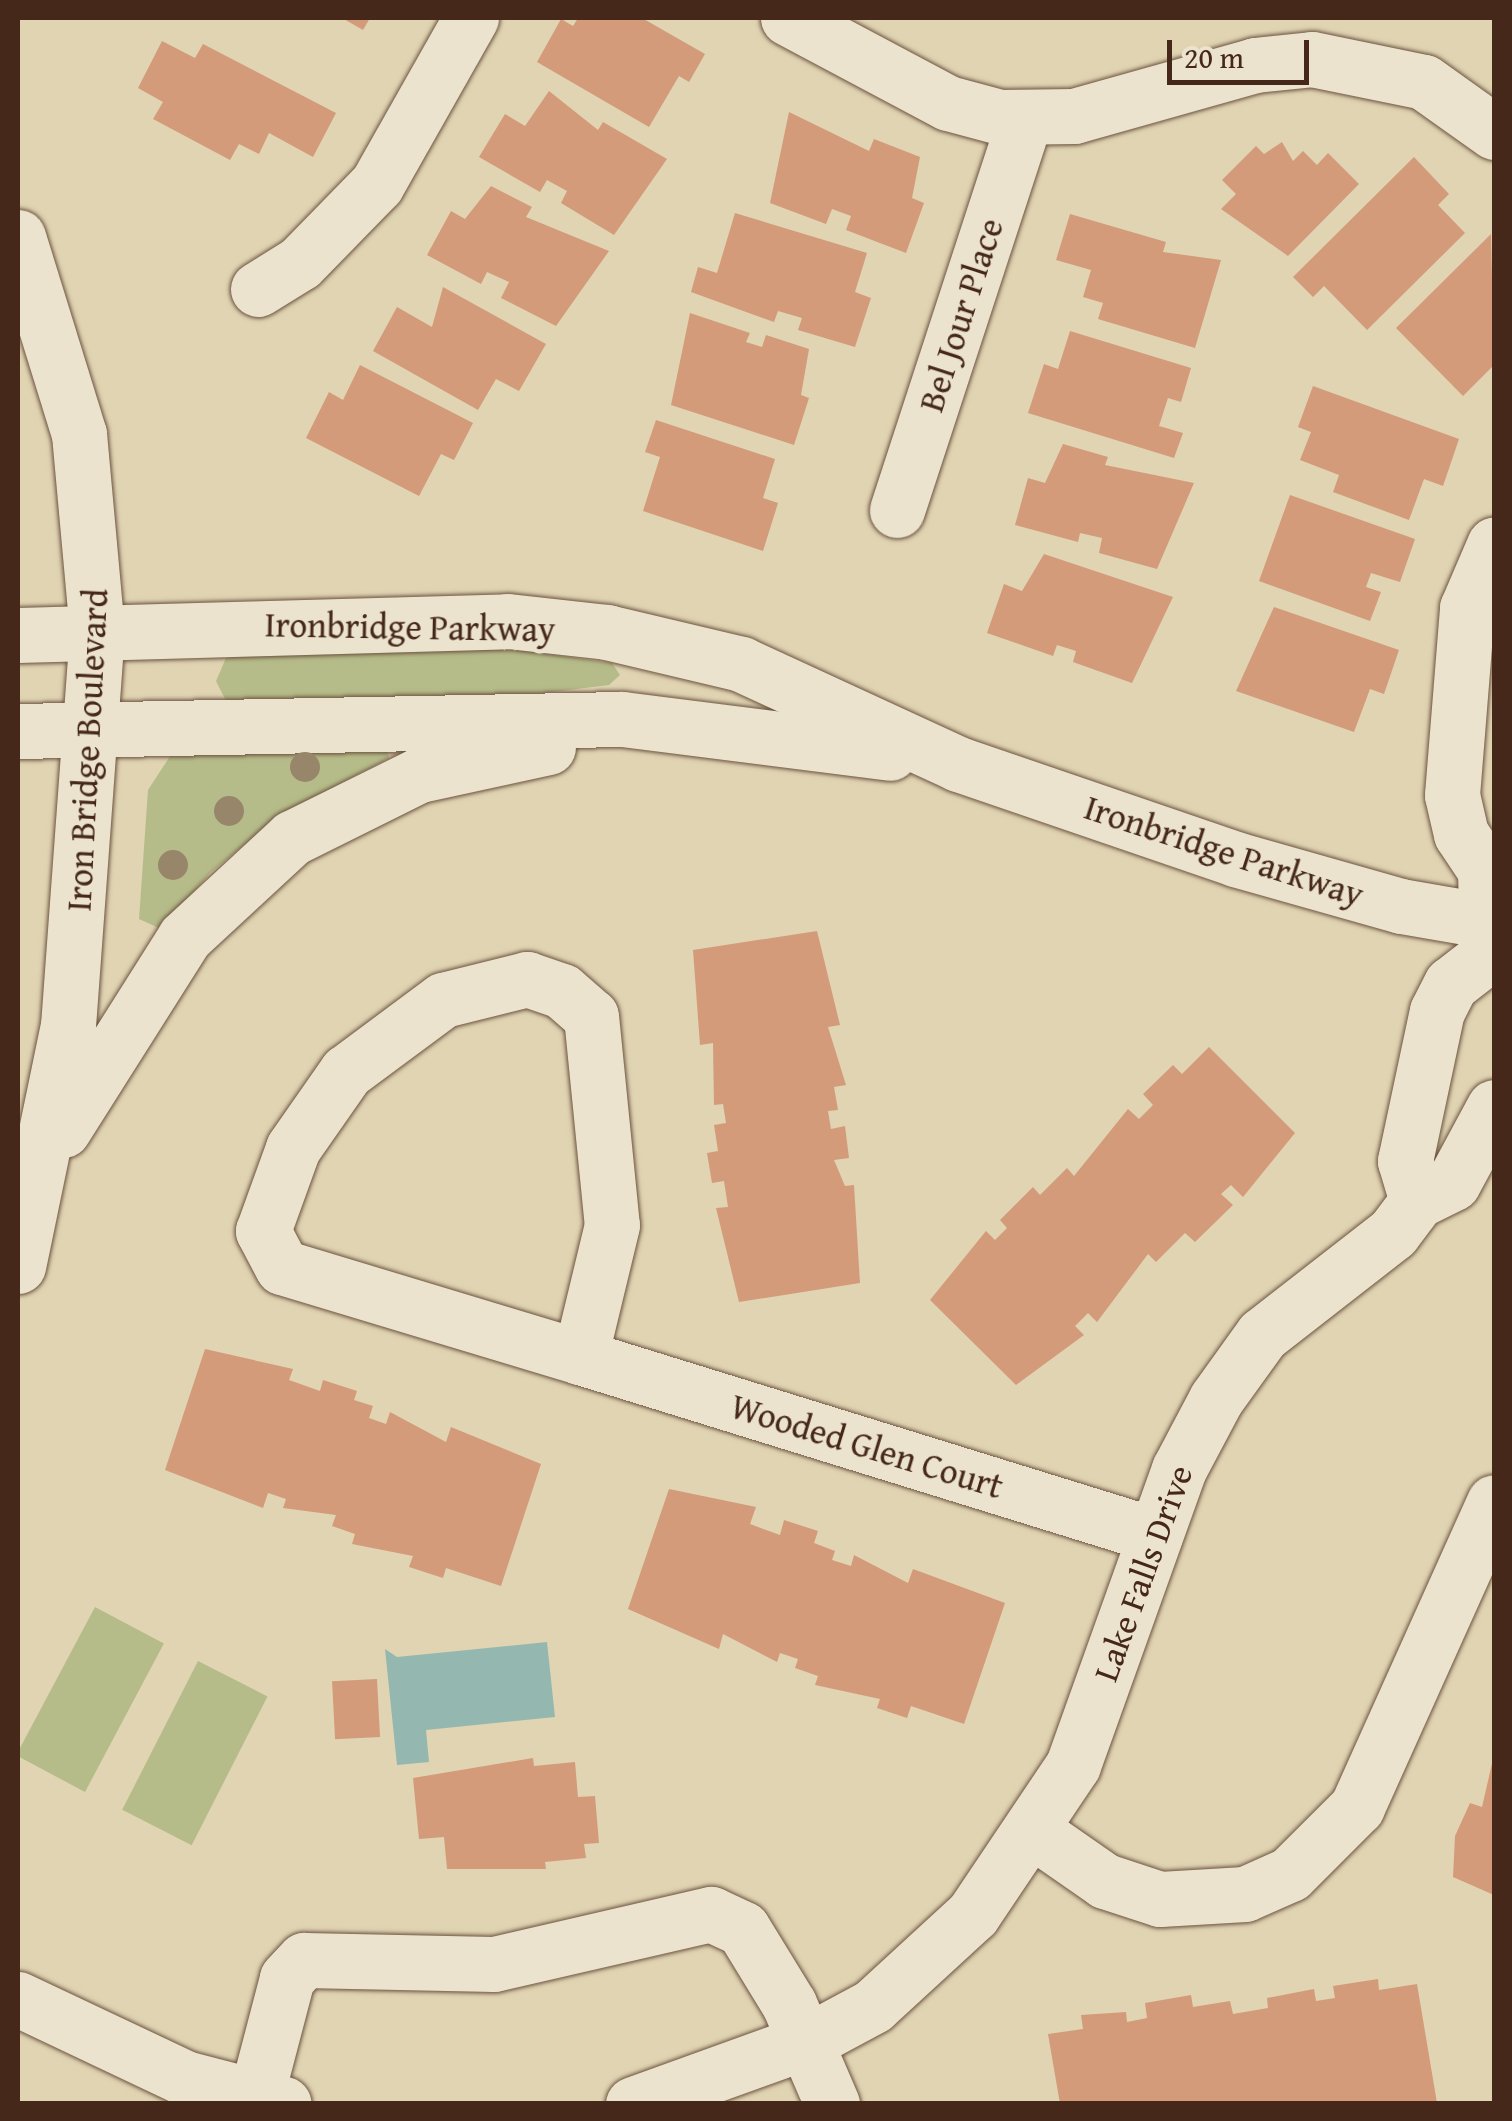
<!DOCTYPE html>
<html>
<head>
<meta charset="utf-8">
<style>
	body { margin:0 }
	#map { position:relative; width:1512px; height:2121px; overflow:hidden; background:#e0d4b2; font-family:"Gentium Book Plus",serif }
	div>[style] { position:absolute }
	.green>* { inset:0; background:#b6bc89; transform-origin:0 0 }
	.water>* { inset:0; background:#94b8af }
	.building>* { inset:0; background:#d39b7a; transform-origin:0 0 }
	.roads { filter:drop-shadow(0 0 2px #6c5340) drop-shadow(0 0 2px #6c5340) }
	.minor>* { height:55px; margin:-27.5px; padding:0 27.5px; transform-origin:27.5px; border-radius:27.5px; background:#ebe3cd }
	.trees>* { width:30px; height:30px; margin:-15px; border-radius:50%; background:#97866a }
	span { translate:-50% -50%; white-space:nowrap; text-align:center; line-height:1.15; -webkit-text-stroke:9px #ebe3cd; paint-order:stroke }
	.street-label { font-size:35px; color:#46281a }
	.frame { position:absolute; inset:0; border:20px solid #46281a; pointer-events:none }
	.scale { position:absolute; left:1167px; top:40px; width:142px; height:45px; box-sizing:border-box; border:5px solid #46281a; border-top:0; padding-left:12px; font-size:30px; line-height:35px; white-space:nowrap; color:#46281a; -webkit-text-stroke:8px #ebe3cd; paint-order:stroke }
</style>
</head>
<body>
<div id="map">
	<div class="green">
		<i style="clip-path:polygon(491px 646px,612px 663px,620px 675px,609px 685px,479px 701px,227px 703px,216px 681px,226px 658px,241px 652px)"></i>
		<i style="clip-path:polygon(384px 733px,389px 758px,280px 815px,211px 872px,161px 929px,139px 919px,148px 790px,178px 744px)"></i>
		<i style="left:95px;top:1607px;width:78px;height:168px;rotate:28deg"></i>
		<i style="left:198px;top:1661px;width:78px;height:167px;rotate:27deg"></i>
	</div>
	<div class="water">
		<i style="clip-path:polygon(547px 1642px,555px 1717px,426px 1730px,429px 1762px,397px 1765px,385px 1649px,397px 1657px)"></i>
	</div>
	<div class="building">
		<i style="clip-path:polygon(342px 18px,370px 18px,363px 30px)"></i>
		<i style="clip-path:polygon(578px 18px,642px 18px,705px 54px,689px 82px,679px 76px,649px 127px,537px 62px,561px 19px,573px 26px)"></i>
		<i style="clip-path:polygon(162px 41px,195px 58px,203px 44px,336px 113px,313px 157px,269px 133px,259px 154px,239px 144px,230px 160px,153px 119px,163px 102px,138px 88px)"></i>
		<i style="clip-path:polygon(549px 91px,598px 130px,603px 122px,667px 159px,614px 235px,561px 203px,567px 191px,547px 180px,540px 192px,479px 157px,505px 114px,525px 126px)"></i>
		<i style="clip-path:polygon(789px 112px,869px 151px,874px 139px,920px 157px,912px 198px,924px 203px,906px 253px,846px 230px,851px 216px,832px 209px,826px 224px,770px 203px)"></i>
		<i style="clip-path:polygon(1282px 142px,1293px 161px,1303px 151px,1317px 165px,1328px 153px,1359px 184px,1288px 256px,1221px 209px,1236px 194px,1222px 180px,1256px 146px,1264px 154px)"></i>
		<i style="clip-path:polygon(1414px 157px,1449px 194px,1438px 205px,1465px 233px,1367px 330px,1324px 286px,1313px 297px,1293px 277px)"></i>
		<i style="clip-path:polygon(491px 186px,532px 207px,526px 217px,609px 251px,556px 326px,501px 298px,509px 282px,487px 272px,481px 284px,427px 255px,451px 211px,465px 219px)"></i>
		<i style="clip-path:polygon(735px 213px,867px 253px,855px 292px,871px 298px,855px 347px,798px 330px,802px 318px,778px 311px,774px 322px,691px 292px,698px 267px,717px 273px)"></i>
		<i style="clip-path:polygon(1070px 214px,1166px 242px,1163px 252px,1221px 260px,1195px 348px,1098px 319px,1103px 303px,1083px 297px,1091px 270px,1056px 260px)"></i>
		<i style="clip-path:polygon(1491px 234px,1494px 365px,1463px 396px,1396px 328px)"></i>
		<i style="clip-path:polygon(443px 287px,546px 344px,519px 391px,496px 379px,478px 410px,373px 351px,397px 307px,432px 327px)"></i>
		<i style="clip-path:polygon(690px 313px,750px 333px,746px 342px,762px 347px,766px 335px,809px 349px,801px 395px,809px 398px,794px 445px,671px 405px)"></i>
		<i style="clip-path:polygon(1070px 331px,1191px 368px,1181px 402px,1168px 398px,1159px 426px,1183px 433px,1174px 458px,1028px 413px,1044px 364px,1058px 369px)"></i>
		<i style="clip-path:polygon(360px 365px,473px 423px,454px 460px,441px 454px,419px 496px,306px 438px,329px 392px,343px 400px)"></i>
		<i style="clip-path:polygon(1313px 386px,1459px 439px,1443px 486px,1424px 479px,1409px 520px,1333px 492px,1339px 475px,1300px 460px,1311px 432px,1298px 427px)"></i>
		<i style="clip-path:polygon(656px 420px,775px 459px,763px 498px,778px 503px,763px 551px,643px 511px,660px 457px,645px 452px)"></i>
		<i style="clip-path:polygon(1063px 444px,1108px 457px,1105px 465px,1194px 483px,1157px 569px,1099px 553px,1102px 538px,1080px 533px,1078px 542px,1015px 525px,1028px 478px,1045px 483px)"></i>
		<i style="clip-path:polygon(1290px 495px,1415px 539px,1400px 582px,1371px 573px,1366px 587px,1381px 592px,1370px 621px,1259px 581px)"></i>
		<i style="clip-path:polygon(1044px 554px,1173px 597px,1132px 683px,1073px 662px,1076px 651px,1057px 645px,1053px 656px,987px 633px,1004px 584px,1022px 591px)"></i>
		<i style="clip-path:polygon(1274px 607px,1399px 650px,1384px 694px,1370px 689px,1354px 732px,1236px 691px)"></i>
		<i style="clip-path:polygon(817px 931px,840px 1025px,828px 1027px,846px 1085px,834px 1087px,838px 1110px,828px 1111px,831px 1129px,845px 1126px,849px 1158px,834px 1160px,845px 1186px,854px 1185px,860px 1283px,739px 1302px,716px 1208px,728px 1207px,724px 1181px,712px 1183px,707px 1153px,718px 1151px,714px 1125px,726px 1123px,723px 1104px,714px 1105px,713px 1043px,700px 1045px,693px 950px)"></i>
		<i style="clip-path:polygon(1209px 1047px,1295px 1133px,1243px 1197px,1231px 1185px,1221px 1194px,1233px 1205px,1195px 1242px,1185px 1233px,1156px 1262px,1148px 1254px,1097px 1322px,1088px 1313px,1075px 1326px,1084px 1335px,1016px 1385px,930px 1300px,986px 1231px,995px 1240px,1007px 1228px,1000px 1220px,1033px 1187px,1040px 1195px,1067px 1168px,1074px 1176px,1128px 1109px,1139px 1119px,1153px 1105px,1143px 1094px,1173px 1065px,1182px 1074px)"></i>
		<i style="clip-path:polygon(205px 1349px,293px 1369px,289px 1380px,320px 1391px,323px 1380px,357px 1391px,354px 1400px,373px 1406px,369px 1418px,386px 1424px,390px 1412px,446px 1442px,451px 1427px,541px 1464px,501px 1586px,446px 1568px,443px 1578px,409px 1567px,413px 1556px,352px 1544px,355px 1534px,332px 1526px,336px 1515px,283px 1508px,286px 1499px,268px 1493px,263px 1508px,165px 1470px)"></i>
		<i style="clip-path:polygon(669px 1489px,756px 1507px,750px 1524px,780px 1535px,784px 1520px,818px 1531px,814px 1543px,835px 1551px,832px 1560px,851px 1566px,854px 1555px,908px 1583px,913px 1569px,1005px 1603px,964px 1724px,911px 1706px,907px 1718px,877px 1708px,880px 1699px,815px 1685px,818px 1676px,795px 1668px,798px 1659px,780px 1653px,777px 1662px,723px 1634px,719px 1649px,628px 1609px)"></i>
		<i style="left:377px;top:1679px;width:58px;height:45px;rotate:87deg"></i>
		<i style="clip-path:polygon(1494px 1755px,1494px 1895px,1453px 1877px,1455px 1836px,1470px 1803px,1482px 1807px)"></i>
		<i style="clip-path:polygon(533px 1758px,534px 1766px,575px 1762px,578px 1797px,595px 1796px,599px 1843px,584px 1844px,586px 1858px,545px 1862px,546px 1869px,447px 1869px,444px 1837px,419px 1839px,413px 1778px)"></i>
		<i style="clip-path:polygon(1378px 1979px,1379px 1990px,1417px 1984px,1437px 2103px,1060px 2104px,1048px 2034px,1083px 2029px,1081px 2015px,1126px 2012px,1127px 2022px,1147px 2018px,1145px 2003px,1191px 1995px,1193px 2007px,1230px 2001px,1233px 2014px,1268px 2008px,1267px 1998px,1314px 1989px,1316px 2001px,1335px 1998px,1333px 1986px)"></i>
	</div>
	<div class="roads">
		<div class="minor">
			<i style="left:788px;top:18px;width:181px;rotate:28deg"></i>
			<i style="left:948px;top:103px;width:54px;rotate:15.1deg"></i>
			<i style="left:1000px;top:117px;width:74px;rotate:-0.8deg"></i>
			<i style="left:1074px;top:116px;width:188px;rotate:-15.7deg"></i>
			<i style="left:1255px;top:65px;width:57px;rotate:-6deg"></i>
			<i style="left:1312px;top:59px;width:114px;rotate:11.6deg"></i>
			<i style="left:1424px;top:82px;width:86px;rotate:35.5deg"></i>
			<i style="left:18px;top:237px;width:206px;rotate:72.8deg"></i>
			<i style="left:79px;top:434px;width:198px;rotate:84.8deg"></i>
			<i style="left:97px;top:631px;width:395px;rotate:94.2deg"></i>
			<i style="left:68px;top:1025px;width:246px;rotate:101.7deg"></i>
			<i style="left:258px;top:289px;width:49px;rotate:-31.8deg"></i>
			<i style="left:300px;top:263px;width:110px;rotate:-45.7deg"></i>
			<i style="left:377px;top:184px;width:191px;rotate:-60.5deg"></i>
			<i style="left:897px;top:510px;width:411px;rotate:-71.9deg"></i>
			<i style="left:18px;top:635px;width:490px;rotate:-1.6deg"></i>
			<i style="left:508px;top:621px;width:100px;rotate:6.3deg"></i>
			<i style="left:607px;top:632px;width:138px;rotate:13.4deg"></i>
			<i style="left:741px;top:664px;width:239px;rotate:24.7deg"></i>
			<i style="left:958px;top:764px;width:293px;rotate:18.9deg"></i>
			<i style="left:1235px;top:859px;width:173px;rotate:15.8deg"></i>
			<i style="left:1401px;top:906px;width:94px;rotate:9.8deg"></i>
			<i style="left:18px;top:731px;width:604px;rotate:-1.14deg"></i>
			<i style="left:622px;top:719px;width:270px;rotate:7.2deg"></i>
			<i style="left:527px;top:979px;width:37px;rotate:19deg"></i>
			<i style="left:562px;top:991px;width:38px;rotate:41deg"></i>
			<i style="left:591px;top:1016px;width:210px;rotate:84.3deg"></i>
			<i style="left:612px;top:1225px;width:136px;rotate:103.6deg"></i>
			<i style="left:580px;top:1357px;width:311px;rotate:-163.2deg"></i>
			<i style="left:282px;top:1267px;width:41px;rotate:-117.8deg"></i>
			<i style="left:263px;top:1231px;width:88px;rotate:-70.1deg"></i>
			<i style="left:293px;top:1148px;width:93px;rotate:-55.1deg"></i>
			<i style="left:346px;top:1072px;width:121px;rotate:-36.6deg"></i>
			<i style="left:443px;top:1000px;width:87px;rotate:-14deg"></i>
			<i style="left:63px;top:1130px;width:228px;rotate:-57.7deg"></i>
			<i style="left:185px;top:937px;width:146px;rotate:-42.8deg"></i>
			<i style="left:292px;top:838px;width:142px;rotate:-26.4deg"></i>
			<i style="left:419px;top:775px;width:132px;rotate:-12.2deg"></i>
			<i style="left:1417px;top:1201px;width:40px;rotate:-26.6deg"></i>
			<i style="left:1453px;top:1183px;width:86px;rotate:-61.7deg"></i>
			<i style="left:580px;top:1357px;width:602px;rotate:17.2deg"></i>
			<i style="left:1033px;top:1831px;width:88px;rotate:34.8deg"></i>
			<i style="left:1105px;top:1881px;width:58px;rotate:18.1deg"></i>
			<i style="left:1160px;top:1899px;width:85px;rotate:-3.4deg"></i>
			<i style="left:1245px;top:1894px;width:49px;rotate:-24deg"></i>
			<i style="left:1290px;top:1874px;width:95px;rotate:-45deg"></i>
			<i style="left:1357px;top:1807px;width:334px;rotate:-65.8deg"></i>
			<i style="left:18px;top:1999px;width:185px;rotate:25.3deg"></i>
			<i style="left:185px;top:2078px;width:102px;rotate:14.7deg"></i>
			<i style="left:254px;top:2104px;width:130px;rotate:-75.3deg"></i>
			<i style="left:287px;top:1978px;width:25px;rotate:-47deg"></i>
			<i style="left:304px;top:1960px;width:190px;rotate:1.2deg"></i>
			<i style="left:494px;top:1964px;width:223px;rotate:-13deg"></i>
			<i style="left:711px;top:1914px;width:35px;rotate:25deg"></i>
			<i style="left:743px;top:1929px;width:88px;rotate:58.5deg"></i>
			<i style="left:789px;top:2004px;width:109px;rotate:66.7deg"></i>
			<i style="left:633px;top:2104px;width:186px;rotate:-19.8deg"></i>
			<i style="left:808px;top:2041px;width:74px;rotate:-28.3deg"></i>
			<i style="left:873px;top:2006px;width:136px;rotate:-42.6deg"></i>
			<i style="left:973px;top:1914px;width:179px;rotate:-56.1deg"></i>
			<i style="left:1073px;top:1765px;width:314px;rotate:-70.3deg"></i>
			<i style="left:1179px;top:1469px;width:79px;rotate:-62.1deg"></i>
			<i style="left:1216px;top:1399px;width:79px;rotate:-54.3deg"></i>
			<i style="left:1262px;top:1335px;width:166px;rotate:-37.9deg"></i>
			<i style="left:1393px;top:1233px;width:40px;rotate:-53deg"></i>
			<i style="left:1417px;top:1201px;width:42px;rotate:-106.7deg"></i>
			<i style="left:1405px;top:1161px;width:153px;rotate:-78deg"></i>
			<i style="left:1437px;top:1011px;width:30px;rotate:-63deg"></i>
			<i style="left:1451px;top:984px;width:46px;rotate:-37.9deg"></i>
			<i style="left:1487px;top:956px;width:86px;rotate:-91.3deg"></i>
			<i style="left:1485px;top:870px;width:43px;rotate:-123.7deg"></i>
			<i style="left:1461px;top:834px;width:40px;rotate:-103deg"></i>
			<i style="left:1452px;top:795px;width:188px;rotate:-85.4deg"></i>
			<i style="left:1467px;top:608px;width:69px;rotate:-66.8deg"></i>
		</div>
	</div>
	<div class="trees">
		<i style="left:305px;top:767px"></i>
		<i style="left:229px;top:811px"></i>
		<i style="left:173px;top:865px"></i>
	</div>
	<div class="street-label">
		<span style="left:961px;top:315px;rotate:-72deg">Bel Jour Place</span>
		<span style="left:410px;top:627px;rotate:1deg">Ironbridge Parkway</span>
		<span style="left:87px;top:750px;rotate:-87deg">Iron Bridge Boulevard</span>
		<span style="left:1224px;top:851px;rotate:18deg">Ironbridge Parkway</span>
		<span style="left:867px;top:1446px;rotate:17deg">Wooded Glen Court</span>
		<span style="left:1143px;top:1573px;rotate:-70deg">Lake Falls Drive</span>
	</div>
	<div class="frame"></div>
	<div class="scale">20 m</div>
</div>
</body>
</html>
